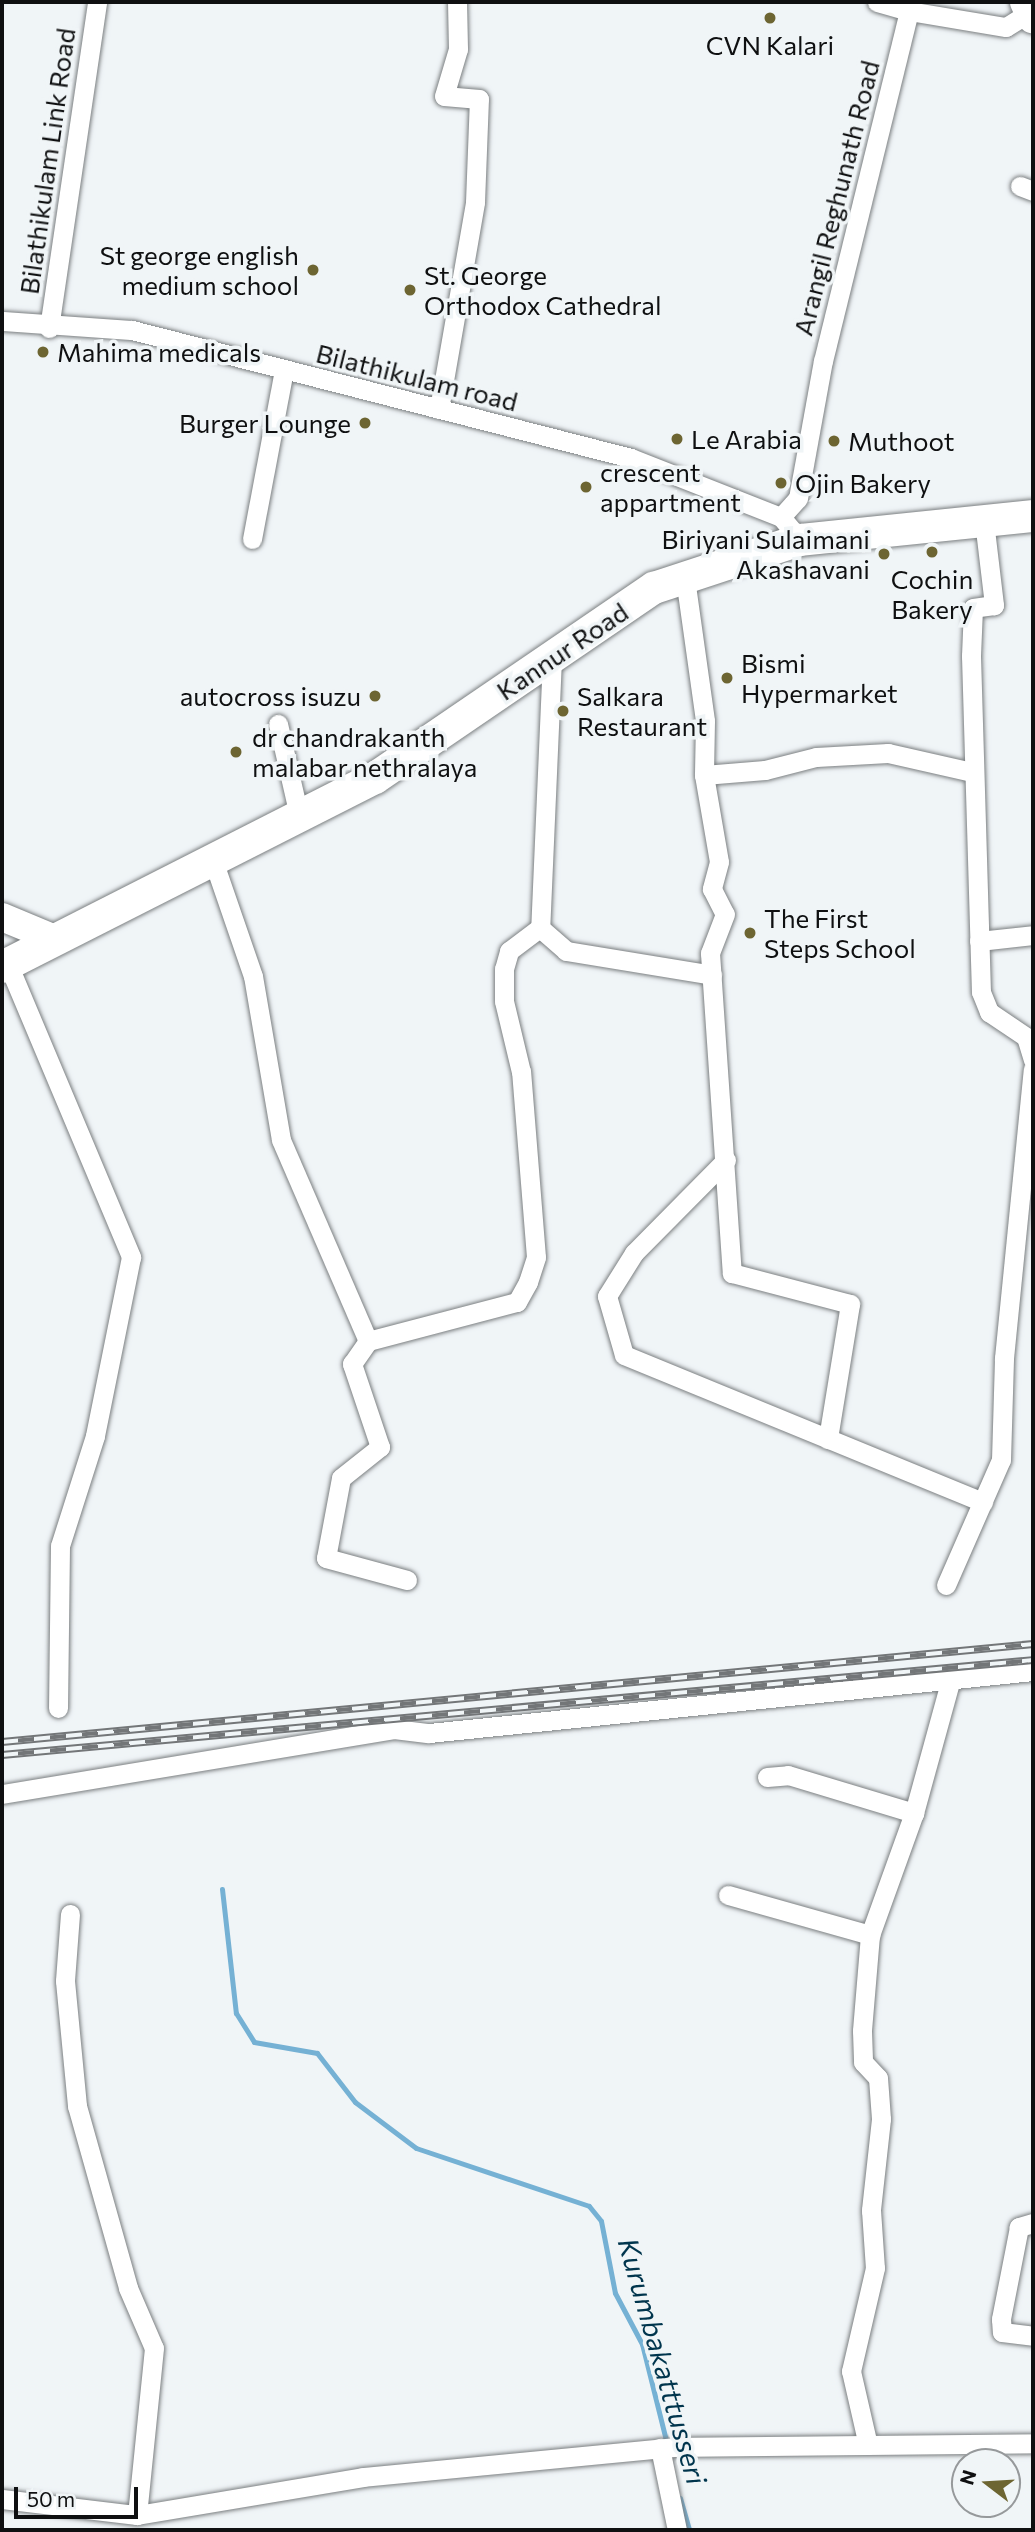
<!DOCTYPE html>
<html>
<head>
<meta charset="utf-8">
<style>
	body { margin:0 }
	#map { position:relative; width:1035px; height:2532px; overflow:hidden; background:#f0f5f7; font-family:Commissioner,sans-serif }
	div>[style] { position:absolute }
	.stream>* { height:5px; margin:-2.5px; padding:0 2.5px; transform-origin:2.5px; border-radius:2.5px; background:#75b1d4 }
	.roads { filter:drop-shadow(0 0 2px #7b7f81) drop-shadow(0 0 2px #7b7f81) }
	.street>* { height:19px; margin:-9.5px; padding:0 9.5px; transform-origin:9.5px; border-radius:9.5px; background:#fff }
	.secondary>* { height:28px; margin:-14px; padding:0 14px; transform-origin:14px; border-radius:14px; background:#fff }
	.primary>* { height:32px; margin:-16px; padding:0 16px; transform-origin:16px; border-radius:16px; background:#fff }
	.rail>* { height:8px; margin-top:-4px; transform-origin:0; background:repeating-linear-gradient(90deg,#f0f5f7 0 16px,#737678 0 32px); box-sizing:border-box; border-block:2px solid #737678 }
	.dots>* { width:19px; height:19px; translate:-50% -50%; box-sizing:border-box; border:4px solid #f0f5f7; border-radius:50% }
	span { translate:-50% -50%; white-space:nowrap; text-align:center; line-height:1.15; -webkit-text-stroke:7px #f0f5f7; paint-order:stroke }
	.poi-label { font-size:26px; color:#0f1011 }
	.right { translate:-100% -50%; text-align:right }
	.left { translate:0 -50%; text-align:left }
	.street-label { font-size:26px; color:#0f1011 }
	.water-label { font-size:28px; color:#00354d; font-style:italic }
	.frame { position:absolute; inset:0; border:4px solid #0f1011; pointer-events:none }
	.north { position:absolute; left:951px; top:2448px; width:70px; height:70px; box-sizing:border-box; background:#f0f5f7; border:2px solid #96999b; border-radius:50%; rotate:287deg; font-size:19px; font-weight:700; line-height:28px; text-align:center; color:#0f1011 }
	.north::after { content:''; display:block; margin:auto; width:24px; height:32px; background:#6d6532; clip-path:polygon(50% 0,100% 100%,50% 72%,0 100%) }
	.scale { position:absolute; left:14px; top:2487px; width:124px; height:32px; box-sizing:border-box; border:4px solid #0f1011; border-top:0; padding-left:9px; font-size:21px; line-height:24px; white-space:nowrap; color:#0f1011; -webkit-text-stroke:5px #f0f5f7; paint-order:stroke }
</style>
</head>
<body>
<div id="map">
	<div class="stream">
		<i style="left:222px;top:1889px;width:125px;rotate:83.6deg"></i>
		<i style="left:236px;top:2013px;width:34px;rotate:58deg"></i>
		<i style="left:254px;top:2042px;width:64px;rotate:9.9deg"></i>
		<i style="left:317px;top:2053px;width:62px;rotate:52.2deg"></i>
		<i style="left:355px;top:2102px;width:76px;rotate:37deg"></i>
		<i style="left:416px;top:2148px;width:182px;rotate:18.5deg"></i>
		<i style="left:589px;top:2206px;width:19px;rotate:51deg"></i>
		<i style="left:601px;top:2221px;width:73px;rotate:79deg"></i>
		<i style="left:615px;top:2293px;width:58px;rotate:62.1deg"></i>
		<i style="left:642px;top:2344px;width:103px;rotate:76deg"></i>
		<i style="left:680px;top:2498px;width:33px;rotate:74deg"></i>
	</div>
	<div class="roads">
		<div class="street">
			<i style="left:877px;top:2px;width:33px;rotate:16deg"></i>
			<i style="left:1020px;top:186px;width:14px;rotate:21deg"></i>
			<i style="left:2px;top:321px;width:130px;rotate:4deg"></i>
			<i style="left:132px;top:330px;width:515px;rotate:14.39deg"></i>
			<i style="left:631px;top:458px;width:161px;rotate:21.5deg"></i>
			<i style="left:781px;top:517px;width:30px;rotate:50deg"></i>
			<i style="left:49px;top:328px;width:330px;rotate:-81.6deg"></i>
			<i style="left:439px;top:409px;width:210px;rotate:-80.1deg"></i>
			<i style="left:475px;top:202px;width:103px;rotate:-87.8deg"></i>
			<i style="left:479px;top:99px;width:35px;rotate:-175deg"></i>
			<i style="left:444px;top:96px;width:49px;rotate:-73.4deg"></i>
			<i style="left:458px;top:49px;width:47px;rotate:-91.2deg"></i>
			<i style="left:781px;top:517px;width:25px;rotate:-48deg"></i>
			<i style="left:798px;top:498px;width:139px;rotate:-79.7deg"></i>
			<i style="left:823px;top:361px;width:360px;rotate:-76.2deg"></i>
			<i style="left:909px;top:11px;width:98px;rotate:9.4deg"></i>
			<i style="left:1006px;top:27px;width:28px;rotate:-32deg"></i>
			<i style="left:984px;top:521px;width:85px;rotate:83.2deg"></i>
			<i style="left:994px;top:605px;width:21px;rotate:172deg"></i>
			<i style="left:973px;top:608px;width:48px;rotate:92.4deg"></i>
			<i style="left:971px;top:656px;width:336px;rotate:88.3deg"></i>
			<i style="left:981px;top:992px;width:22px;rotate:68deg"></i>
			<i style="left:989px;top:1012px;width:45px;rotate:34deg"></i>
			<i style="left:1026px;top:1037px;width:24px;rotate:73deg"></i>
			<i style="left:252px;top:539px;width:172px;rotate:-79.3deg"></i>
			<i style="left:685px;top:578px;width:144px;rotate:82deg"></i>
			<i style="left:705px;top:721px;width:54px;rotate:91.1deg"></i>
			<i style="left:704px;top:775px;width:88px;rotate:80.2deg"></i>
			<i style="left:719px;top:862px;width:28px;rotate:105deg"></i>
			<i style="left:712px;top:889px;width:28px;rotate:63deg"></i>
			<i style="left:725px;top:914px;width:42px;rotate:111deg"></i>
			<i style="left:710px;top:953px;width:321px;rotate:86.1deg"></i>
			<i style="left:732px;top:1273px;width:122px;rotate:14.7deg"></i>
			<i style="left:850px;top:1304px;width:137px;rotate:99.3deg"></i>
			<i style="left:552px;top:658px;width:270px;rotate:92.5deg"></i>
			<i style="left:540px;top:928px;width:35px;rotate:41deg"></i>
			<i style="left:566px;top:951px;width:148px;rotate:9.3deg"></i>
			<i style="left:278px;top:724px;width:94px;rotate:77.1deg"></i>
			<i style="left:704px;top:775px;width:61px;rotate:-4.7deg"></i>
			<i style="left:765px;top:770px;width:53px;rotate:-14.3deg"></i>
			<i style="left:816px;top:757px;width:72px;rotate:-3.2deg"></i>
			<i style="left:888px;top:753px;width:86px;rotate:12.7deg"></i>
			<i style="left:213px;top:860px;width:123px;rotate:71deg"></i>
			<i style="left:253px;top:976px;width:166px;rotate:80.3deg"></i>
			<i style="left:281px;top:1140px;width:219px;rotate:66.6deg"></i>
			<i style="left:979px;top:941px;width:54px;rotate:-6.3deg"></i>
			<i style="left:8px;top:964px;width:318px;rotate:67.2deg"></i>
			<i style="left:131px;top:1257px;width:183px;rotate:101.4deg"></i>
			<i style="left:95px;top:1436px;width:115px;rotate:107.7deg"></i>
			<i style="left:60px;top:1546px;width:162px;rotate:90.7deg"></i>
			<i style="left:726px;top:1160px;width:131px;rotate:134.7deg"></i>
			<i style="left:634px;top:1253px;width:51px;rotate:122.1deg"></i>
			<i style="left:607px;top:1296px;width:61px;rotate:73.9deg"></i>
			<i style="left:624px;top:1355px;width:388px;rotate:22.3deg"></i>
			<i style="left:407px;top:1580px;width:84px;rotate:-164.8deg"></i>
			<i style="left:326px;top:1558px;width:81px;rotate:-79.4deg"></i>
			<i style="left:341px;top:1478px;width:50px;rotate:-38.5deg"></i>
			<i style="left:380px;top:1447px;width:88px;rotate:-108.6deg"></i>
			<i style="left:352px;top:1364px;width:28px;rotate:-55deg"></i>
			<i style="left:368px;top:1341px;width:154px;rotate:-14.7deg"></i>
			<i style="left:517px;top:1302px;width:23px;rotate:-61deg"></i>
			<i style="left:528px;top:1282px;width:26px;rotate:-72deg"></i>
			<i style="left:536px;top:1257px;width:186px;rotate:-94.6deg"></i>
			<i style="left:521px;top:1072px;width:73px;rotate:-103.5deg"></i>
			<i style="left:504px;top:1001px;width:32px;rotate:-90deg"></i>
			<i style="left:504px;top:969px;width:19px;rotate:-74deg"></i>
			<i style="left:509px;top:951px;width:39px;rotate:-37deg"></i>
			<i style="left:946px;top:1585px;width:137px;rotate:-66.3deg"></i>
			<i style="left:1001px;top:1460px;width:102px;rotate:-88.3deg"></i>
			<i style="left:1004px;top:1358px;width:290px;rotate:-84.3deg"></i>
			<i style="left:767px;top:1777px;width:21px;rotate:-5deg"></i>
			<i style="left:788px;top:1775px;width:132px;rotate:16.8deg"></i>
			<i style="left:914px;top:1813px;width:130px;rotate:109.8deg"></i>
			<i style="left:870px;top:1935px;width:96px;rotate:94.8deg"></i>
			<i style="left:862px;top:2031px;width:31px;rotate:88deg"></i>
			<i style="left:863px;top:2062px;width:22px;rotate:47deg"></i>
			<i style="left:878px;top:2078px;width:41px;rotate:85.8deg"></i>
			<i style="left:881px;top:2119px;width:92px;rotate:96.3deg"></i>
			<i style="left:871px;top:2210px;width:58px;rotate:86.1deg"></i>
			<i style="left:875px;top:2268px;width:106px;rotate:103.1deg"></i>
			<i style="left:851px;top:2371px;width:76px;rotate:77.1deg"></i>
			<i style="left:2px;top:1794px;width:397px;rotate:-9.4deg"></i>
			<i style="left:394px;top:1729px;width:35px;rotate:7deg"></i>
			<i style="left:429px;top:1733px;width:607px;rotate:-5.86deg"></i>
			<i style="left:914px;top:1813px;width:139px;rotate:-74.6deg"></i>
			<i style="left:728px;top:1895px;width:148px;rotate:15.7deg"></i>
			<i style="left:70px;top:1914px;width:67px;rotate:94.3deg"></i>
			<i style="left:65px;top:1981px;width:126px;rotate:84.5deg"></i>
			<i style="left:77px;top:2106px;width:189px;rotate:74.3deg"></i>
			<i style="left:128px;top:2288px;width:65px;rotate:66.6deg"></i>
			<i style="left:154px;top:2348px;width:168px;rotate:95.8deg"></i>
			<i style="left:1033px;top:2223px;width:15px;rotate:164deg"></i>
			<i style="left:1019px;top:2227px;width:94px;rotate:101.1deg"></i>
			<i style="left:1001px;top:2319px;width:13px;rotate:86deg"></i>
			<i style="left:1002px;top:2332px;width:31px;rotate:7deg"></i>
			<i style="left:660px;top:2448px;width:84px;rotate:78.3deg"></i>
			<i style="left:2px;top:2499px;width:136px;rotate:6.8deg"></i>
			<i style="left:137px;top:2515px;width:229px;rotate:-9.5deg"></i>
			<i style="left:363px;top:2477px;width:313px;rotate:-5.5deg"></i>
			<i style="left:675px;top:2447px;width:358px;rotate:-0.6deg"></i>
		</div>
		<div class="secondary">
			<i style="left:2px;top:917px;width:57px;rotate:22.5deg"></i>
		</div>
		<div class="primary">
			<i style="left:1026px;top:2px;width:17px;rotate:65deg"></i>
			<i style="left:2px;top:967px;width:418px;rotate:-26.9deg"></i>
			<i style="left:375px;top:778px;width:338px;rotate:-34.3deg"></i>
			<i style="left:654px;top:588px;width:154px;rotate:-18.2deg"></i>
			<i style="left:800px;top:540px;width:234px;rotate:-5.9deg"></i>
		</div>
	</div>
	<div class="rail">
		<i style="left:2px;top:1742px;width:1036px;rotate:-5.43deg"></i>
		<i style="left:2px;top:1755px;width:1035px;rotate:-5.26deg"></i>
	</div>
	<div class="dots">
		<i style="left:770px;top:18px;background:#6d6532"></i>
		<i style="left:313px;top:270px;background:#6d6532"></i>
		<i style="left:410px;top:290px;background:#6d6532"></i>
		<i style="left:43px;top:352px;background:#6d6532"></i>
		<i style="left:365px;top:423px;background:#6d6532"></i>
		<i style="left:677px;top:439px;background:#6d6532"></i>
		<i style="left:834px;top:441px;background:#6d6532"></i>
		<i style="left:781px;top:483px;background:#6d6532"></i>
		<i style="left:586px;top:487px;background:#6d6532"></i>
		<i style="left:932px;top:552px;background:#6d6532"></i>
		<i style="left:884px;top:554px;background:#6d6532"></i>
		<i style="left:727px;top:678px;background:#6d6532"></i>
		<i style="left:375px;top:696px;background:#6d6532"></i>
		<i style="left:563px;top:711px;background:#6d6532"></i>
		<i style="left:236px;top:752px;background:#6d6532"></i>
		<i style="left:750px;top:933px;background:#6d6532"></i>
	</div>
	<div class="poi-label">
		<span style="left:770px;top:45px">CVN Kalari</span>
		<span class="right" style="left:299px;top:270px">St george english<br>medium school</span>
		<span class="left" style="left:424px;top:290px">St. George<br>Orthodox Cathedral</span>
		<span class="left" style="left:57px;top:352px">Mahima medicals</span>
		<span class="right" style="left:351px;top:423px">Burger Lounge</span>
		<span class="left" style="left:691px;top:439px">Le Arabia</span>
		<span class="left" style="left:848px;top:441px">Muthoot</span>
		<span class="left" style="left:600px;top:487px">crescent<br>appartment</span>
		<span class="left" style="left:795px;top:483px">Ojin Bakery</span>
		<span class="right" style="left:870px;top:554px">Biriyani Sulaimani<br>Akashavani</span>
		<span style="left:932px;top:594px">Cochin<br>Bakery</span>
		<span class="left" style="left:741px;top:678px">Bismi<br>Hypermarket</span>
		<span class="right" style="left:361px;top:696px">autocross isuzu</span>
		<span class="left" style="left:577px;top:711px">Salkara<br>Restaurant</span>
		<span class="left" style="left:252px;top:752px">dr chandrakanth<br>malabar nethralaya</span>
		<span class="left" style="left:764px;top:933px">The First<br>Steps School</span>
	</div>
	<div class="street-label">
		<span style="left:47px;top:161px;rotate:-82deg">Bilathikulam Link Road</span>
		<span style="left:836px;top:198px;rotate:-76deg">Arangil Reghunath Road</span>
		<span style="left:417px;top:377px;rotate:14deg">Bilathikulam road</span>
		<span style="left:562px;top:651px;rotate:-34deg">Kannur Road</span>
	</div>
	<div class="water-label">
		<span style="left:663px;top:2361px;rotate:74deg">Kurumbakatttusseri</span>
	</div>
	<div class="frame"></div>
	<div class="north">N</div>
	<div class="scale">50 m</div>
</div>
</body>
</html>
